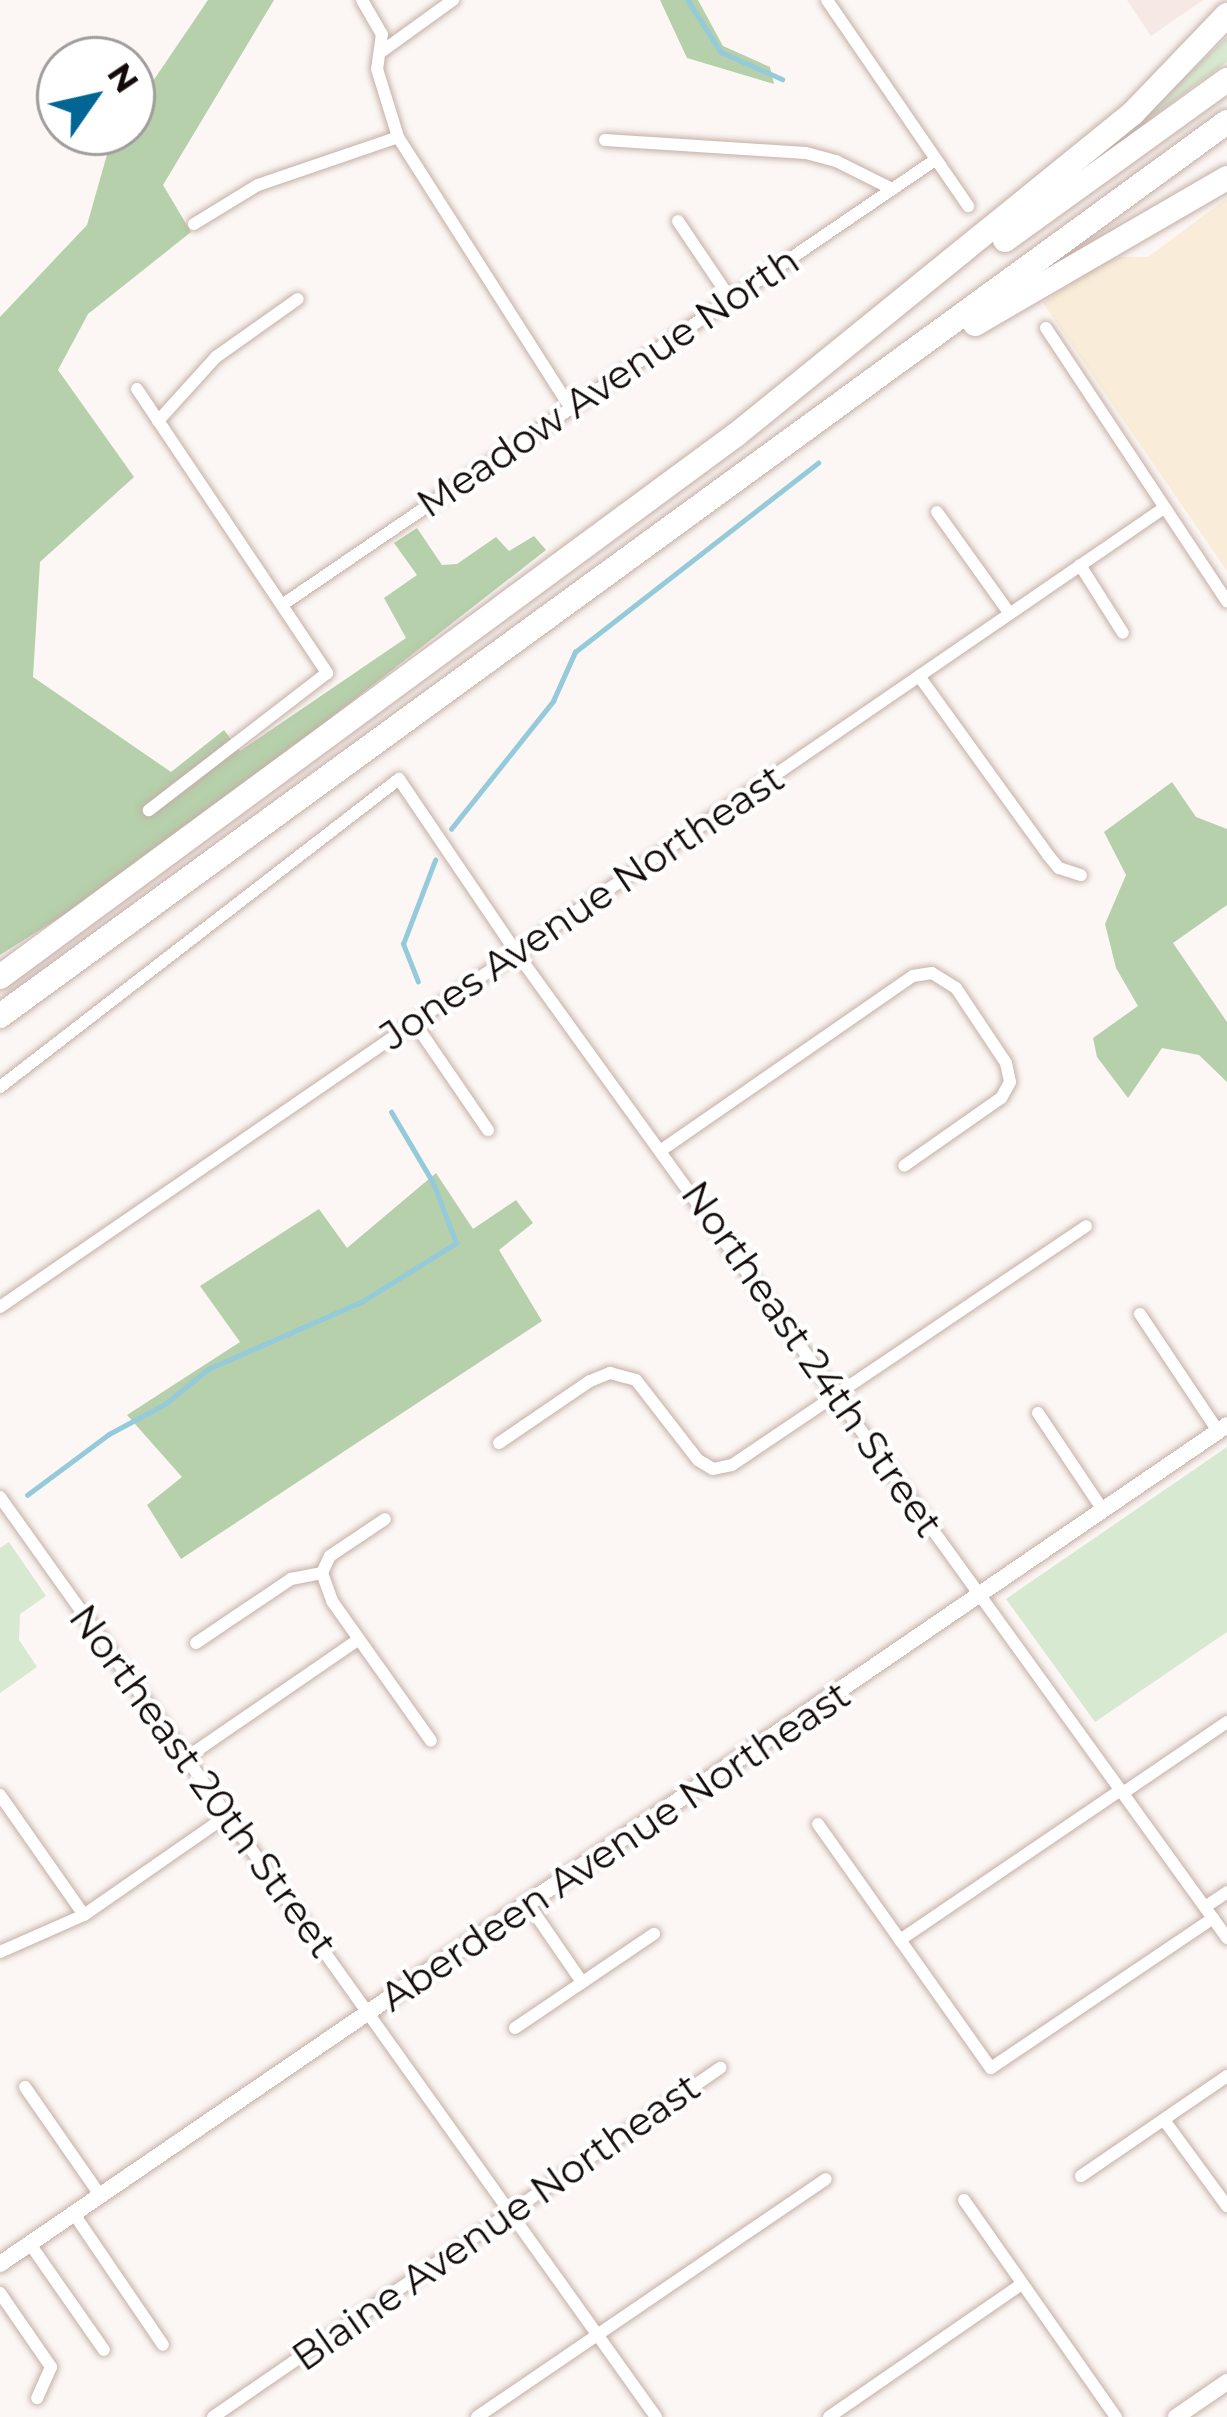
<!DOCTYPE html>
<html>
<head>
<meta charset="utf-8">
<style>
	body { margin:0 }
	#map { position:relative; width:1227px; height:2417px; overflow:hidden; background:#fcf7f5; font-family:Montserrat,sans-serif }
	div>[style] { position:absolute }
	.built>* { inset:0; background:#f5e8e5 }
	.education>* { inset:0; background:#f9edd9 }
	.green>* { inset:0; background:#d7e9d1 }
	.forest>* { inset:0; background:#b5d0aa }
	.stream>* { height:4.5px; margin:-2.25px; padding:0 2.25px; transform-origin:2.25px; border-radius:2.25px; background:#95cada }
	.roads { filter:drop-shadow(0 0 3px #c5afa7) drop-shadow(0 0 3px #c5afa7) }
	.minor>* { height:12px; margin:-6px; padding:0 6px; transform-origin:6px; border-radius:6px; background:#fff }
	.tertiary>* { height:16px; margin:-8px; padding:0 8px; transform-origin:8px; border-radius:8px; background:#fff }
	.motorway>* { height:24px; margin:-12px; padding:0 12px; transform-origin:12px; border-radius:12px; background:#fff }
	span { translate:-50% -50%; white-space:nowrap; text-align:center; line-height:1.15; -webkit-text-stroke:9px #fff; paint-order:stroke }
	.street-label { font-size:39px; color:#130b09 }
	.north { position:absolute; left:36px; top:36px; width:120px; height:120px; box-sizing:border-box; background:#fff; border:3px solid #a19d9d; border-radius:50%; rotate:56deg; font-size:33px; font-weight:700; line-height:48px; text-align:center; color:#130b09 }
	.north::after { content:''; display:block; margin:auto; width:42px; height:54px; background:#026695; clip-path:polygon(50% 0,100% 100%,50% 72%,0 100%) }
</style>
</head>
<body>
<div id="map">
	<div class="built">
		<i style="clip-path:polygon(1127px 0,1203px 0,1151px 36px)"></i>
	</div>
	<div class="education">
		<i style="clip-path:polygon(1227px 198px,1227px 571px,1043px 303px,1111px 257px,1148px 257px)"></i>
	</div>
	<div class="green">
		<i style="clip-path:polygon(1227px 37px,1227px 62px,1131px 132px,1140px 119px)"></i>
		<i style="clip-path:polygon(1227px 1447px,1227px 1632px,1095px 1722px,1006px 1599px)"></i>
		<i style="clip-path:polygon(9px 1542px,46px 1596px,20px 1614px,19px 1640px,37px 1667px,0 1693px,0 1548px)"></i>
	</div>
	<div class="forest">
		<i style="clip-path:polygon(208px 0,274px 0,163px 185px,191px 232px,88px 314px,58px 370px,134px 477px,40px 562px,33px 677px,171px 772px,224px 730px,240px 751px,406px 638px,384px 598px,417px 575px,394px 543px,417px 528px,442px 565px,457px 564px,496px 537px,509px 551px,534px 536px,546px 550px,137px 869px,0 955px,0 317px,87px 225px,110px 144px,118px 132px,132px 132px,132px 112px)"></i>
		<i style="clip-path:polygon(660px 0,698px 0,723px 46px,770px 67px,774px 84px,687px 58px)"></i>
		<i style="clip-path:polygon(1172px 782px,1196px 817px,1227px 829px,1227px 905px,1173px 943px,1227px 1022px,1227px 1082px,1199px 1055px,1162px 1048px,1128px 1098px,1097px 1057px,1093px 1038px,1138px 1006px,1116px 968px,1105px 924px,1126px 875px,1104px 832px)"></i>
		<i style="clip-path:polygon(436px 1173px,473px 1229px,516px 1200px,533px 1223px,499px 1250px,542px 1321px,181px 1559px,147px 1505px,182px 1477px,127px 1415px,240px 1342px,200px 1286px,319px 1209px,347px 1248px)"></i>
	</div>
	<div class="stream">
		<i style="left:688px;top:0;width:62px;rotate:57.6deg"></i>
		<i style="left:721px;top:52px;width:67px;rotate:23.9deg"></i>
		<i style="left:451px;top:829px;width:164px;rotate:-51.4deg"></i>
		<i style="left:553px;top:701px;width:54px;rotate:-65.8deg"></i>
		<i style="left:575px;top:652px;width:308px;rotate:-37.9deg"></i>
		<i style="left:418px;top:982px;width:41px;rotate:-111.5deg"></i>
		<i style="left:403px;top:944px;width:90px;rotate:-69.1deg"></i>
		<i style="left:27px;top:1495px;width:102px;rotate:-36.6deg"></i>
		<i style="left:109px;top:1434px;width:64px;rotate:-28.2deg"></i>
		<i style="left:165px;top:1404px;width:55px;rotate:-39.1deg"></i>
		<i style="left:208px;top:1369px;width:169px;rotate:-23.7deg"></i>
		<i style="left:363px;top:1301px;width:110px;rotate:-31.9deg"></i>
		<i style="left:456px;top:1243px;width:64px;rotate:-111deg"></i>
		<i style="left:433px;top:1183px;width:82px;rotate:-120.6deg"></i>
	</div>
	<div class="roads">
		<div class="minor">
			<i style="left:362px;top:0;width:39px;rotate:60deg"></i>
			<i style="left:382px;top:34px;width:35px;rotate:98deg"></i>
			<i style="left:377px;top:69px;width:71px;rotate:72.8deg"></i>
			<i style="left:398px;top:137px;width:320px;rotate:57.5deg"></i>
			<i style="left:827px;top:0;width:250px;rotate:55.6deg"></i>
			<i style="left:381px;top:52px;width:89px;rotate:-35.8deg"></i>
			<i style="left:605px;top:140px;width:201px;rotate:3.7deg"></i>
			<i style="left:806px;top:153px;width:31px;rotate:15deg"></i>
			<i style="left:836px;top:161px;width:63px;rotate:26.6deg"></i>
			<i style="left:678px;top:221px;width:93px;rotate:56deg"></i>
			<i style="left:194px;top:224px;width:75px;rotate:-31.4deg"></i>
			<i style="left:258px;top:185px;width:148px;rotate:-18.9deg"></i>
			<i style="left:1046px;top:328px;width:328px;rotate:56.5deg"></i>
			<i style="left:137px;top:389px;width:342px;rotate:56.2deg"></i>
			<i style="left:327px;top:673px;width:225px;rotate:142.4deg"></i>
			<i style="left:158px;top:421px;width:86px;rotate:-47.8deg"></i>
			<i style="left:216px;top:357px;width:100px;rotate:-35.3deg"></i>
			<i style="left:937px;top:512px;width:125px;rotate:54.4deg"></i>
			<i style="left:1080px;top:565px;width:80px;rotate:57.7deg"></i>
			<i style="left:282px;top:605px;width:790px;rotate:-34.27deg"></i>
			<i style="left:919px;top:676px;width:221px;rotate:54.2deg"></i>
			<i style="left:1048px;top:855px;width:17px;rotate:50deg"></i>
			<i style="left:1059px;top:868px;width:23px;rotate:18deg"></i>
			<i style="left:414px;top:1022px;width:131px;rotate:55.6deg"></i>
			<i style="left:0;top:1087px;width:504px;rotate:-37.67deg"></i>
			<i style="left:399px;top:779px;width:209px;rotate:55.9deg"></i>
			<i style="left:516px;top:952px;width:1216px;rotate:54.2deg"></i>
			<i style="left:663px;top:1149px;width:304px;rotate:-34.7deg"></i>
			<i style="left:913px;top:976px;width:19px;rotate:-9deg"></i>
			<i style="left:932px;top:973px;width:28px;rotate:32deg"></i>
			<i style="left:956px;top:988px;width:90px;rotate:56.3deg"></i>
			<i style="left:1006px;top:1063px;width:19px;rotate:78deg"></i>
			<i style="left:1010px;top:1082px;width:18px;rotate:119deg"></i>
			<i style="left:1001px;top:1098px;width:118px;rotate:145deg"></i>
			<i style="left:0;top:1307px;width:1412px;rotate:-34.47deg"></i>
			<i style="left:1140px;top:1314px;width:141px;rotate:56.3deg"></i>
			<i style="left:1038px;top:1413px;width:117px;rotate:56.2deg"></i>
			<i style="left:499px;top:1443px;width:110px;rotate:-34.3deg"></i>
			<i style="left:590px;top:1381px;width:22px;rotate:-22deg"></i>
			<i style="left:610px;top:1373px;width:27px;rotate:15deg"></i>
			<i style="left:636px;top:1380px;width:101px;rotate:52.2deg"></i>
			<i style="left:698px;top:1460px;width:17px;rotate:31deg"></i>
			<i style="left:713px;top:1469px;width:19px;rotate:-12deg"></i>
			<i style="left:732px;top:1465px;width:427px;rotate:-34deg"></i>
			<i style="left:0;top:1497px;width:1130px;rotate:54.51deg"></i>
			<i style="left:322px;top:1573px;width:30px;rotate:70deg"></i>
			<i style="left:332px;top:1601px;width:171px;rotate:54.7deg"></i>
			<i style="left:196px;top:1643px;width:115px;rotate:-34deg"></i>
			<i style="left:291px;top:1579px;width:32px;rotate:-11deg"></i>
			<i style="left:322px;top:1573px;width:19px;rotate:-65deg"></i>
			<i style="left:330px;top:1556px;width:66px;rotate:-33.9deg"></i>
			<i style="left:186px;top:1758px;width:209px;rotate:-34.5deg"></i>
			<i style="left:1123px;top:1793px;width:126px;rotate:-34.3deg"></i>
			<i style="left:0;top:1795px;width:146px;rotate:55deg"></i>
			<i style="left:818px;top:1824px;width:299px;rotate:54.7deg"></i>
			<i style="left:991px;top:2068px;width:268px;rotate:-34deg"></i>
			<i style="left:529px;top:1905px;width:93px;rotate:55.5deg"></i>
			<i style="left:1205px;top:1907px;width:27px;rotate:-34deg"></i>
			<i style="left:900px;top:1940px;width:267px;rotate:-34.2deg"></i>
			<i style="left:0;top:1952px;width:92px;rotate:-23.8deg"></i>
			<i style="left:84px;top:1915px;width:175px;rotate:-34.8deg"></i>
			<i style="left:515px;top:2028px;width:168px;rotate:-34.1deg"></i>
			<i style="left:25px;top:2087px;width:131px;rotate:55.2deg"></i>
			<i style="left:1164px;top:2120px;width:107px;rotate:53.8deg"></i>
			<i style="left:1081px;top:2176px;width:177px;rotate:-34.4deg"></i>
			<i style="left:964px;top:2200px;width:265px;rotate:55deg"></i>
			<i style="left:74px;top:2214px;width:158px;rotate:55.8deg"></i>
			<i style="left:30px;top:2244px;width:129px;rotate:55.1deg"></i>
			<i style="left:0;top:2293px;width:90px;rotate:55.4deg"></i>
			<i style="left:51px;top:2367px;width:34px;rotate:114deg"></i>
			<i style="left:213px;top:2417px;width:616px;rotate:-34.54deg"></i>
			<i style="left:477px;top:2417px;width:422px;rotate:-34.3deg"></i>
			<i style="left:829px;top:2417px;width:234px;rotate:-34.6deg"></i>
		</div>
		<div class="tertiary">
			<i style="left:0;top:2264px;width:1486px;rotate:-34.36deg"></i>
			<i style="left:1176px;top:2417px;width:62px;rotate:-34.5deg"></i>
		</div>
		<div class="motorway">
			<i style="left:1005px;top:240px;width:274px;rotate:-35.8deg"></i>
			<i style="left:975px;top:324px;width:291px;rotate:-30.1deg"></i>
			<i style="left:0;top:977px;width:915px;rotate:-36.38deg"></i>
			<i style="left:737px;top:434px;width:510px;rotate:-39.03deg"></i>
			<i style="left:1133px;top:113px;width:136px;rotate:-46.2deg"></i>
			<i style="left:0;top:1016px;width:1518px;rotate:-36.08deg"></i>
		</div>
	</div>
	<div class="street-label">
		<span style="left:608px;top:382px;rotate:-34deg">Meadow Avenue North</span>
		<span style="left:582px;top:907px;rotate:-34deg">Jones Avenue Northeast</span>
		<span style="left:812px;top:1359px;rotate:55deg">Northeast 24th Street</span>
		<span style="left:203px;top:1781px;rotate:54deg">Northeast 20th Street</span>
		<span style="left:615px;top:1846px;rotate:-34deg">Aberdeen Avenue Northeast</span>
		<span style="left:496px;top:2222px;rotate:-35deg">Blaine Avenue Northeast</span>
	</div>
	<div class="north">N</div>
</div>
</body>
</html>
